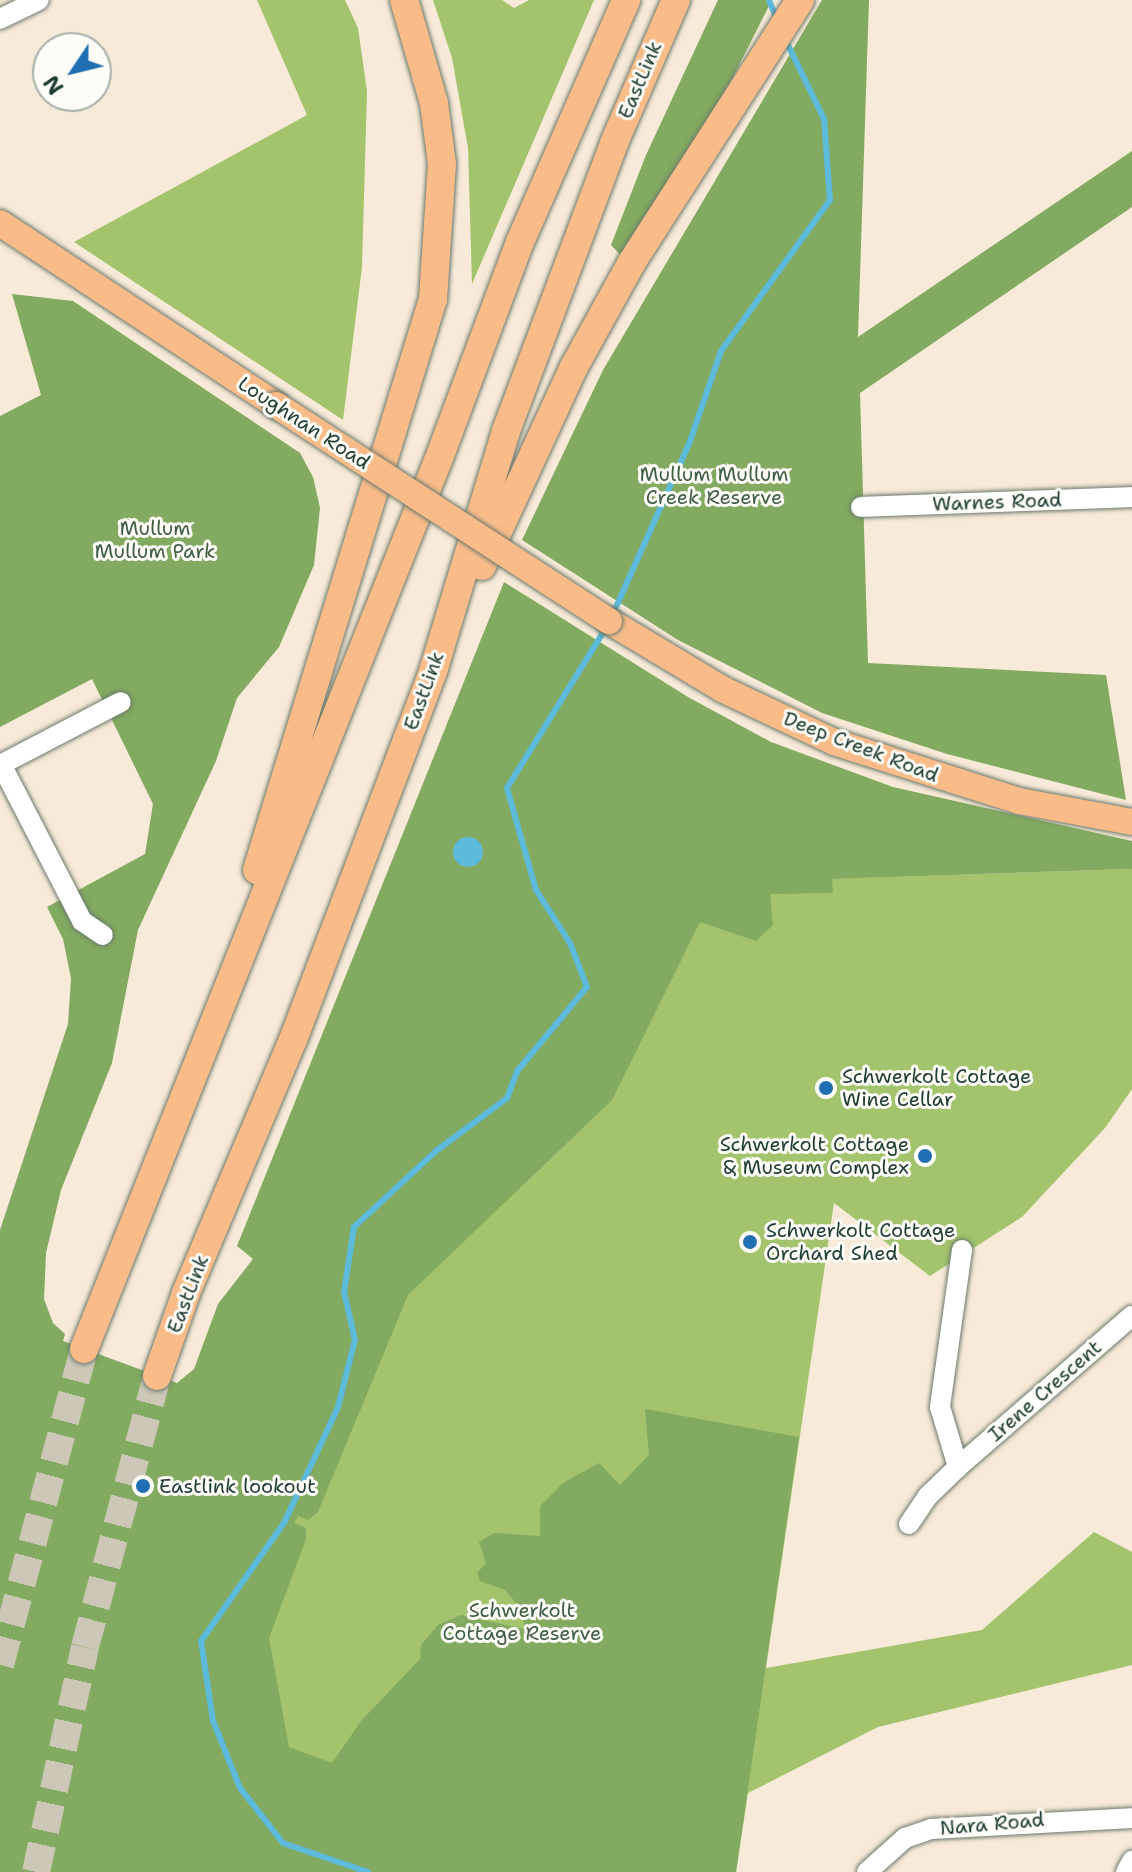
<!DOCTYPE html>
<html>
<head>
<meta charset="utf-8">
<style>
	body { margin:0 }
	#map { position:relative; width:1132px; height:1872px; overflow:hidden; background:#f8ead8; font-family:"Shantell Sans",sans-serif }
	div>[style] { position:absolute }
	.green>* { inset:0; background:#a3c46d }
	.forest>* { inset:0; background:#82aa60 }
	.water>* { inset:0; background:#5dbadb }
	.round { border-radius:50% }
	.stream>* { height:6px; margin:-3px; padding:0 3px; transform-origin:3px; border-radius:3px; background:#5dbadb }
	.highway-tunnel>* { height:28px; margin-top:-14px; transform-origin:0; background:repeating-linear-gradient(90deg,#cdc7b7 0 28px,transparent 0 42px) }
	.roads { filter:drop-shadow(0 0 2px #6b7a6d) drop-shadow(0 0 2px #6b7a6d) }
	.minor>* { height:20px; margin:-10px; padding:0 10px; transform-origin:10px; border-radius:10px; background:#fff }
	.major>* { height:26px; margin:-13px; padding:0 13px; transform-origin:13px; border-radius:13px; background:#f9bc89 }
	.highway>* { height:28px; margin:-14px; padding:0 14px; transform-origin:14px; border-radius:14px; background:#f9bc89 }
	.bridges { filter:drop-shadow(0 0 2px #6b7a6d) drop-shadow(0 0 2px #6b7a6d) }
	.major-bridge>* { height:26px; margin:-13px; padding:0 13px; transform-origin:13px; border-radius:13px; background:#f9bc89 }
	.dots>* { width:22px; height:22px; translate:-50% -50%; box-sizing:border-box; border:4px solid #fdfcf7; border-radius:50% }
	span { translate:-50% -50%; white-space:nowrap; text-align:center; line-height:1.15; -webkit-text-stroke:6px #fdfcf7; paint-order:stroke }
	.street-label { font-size:20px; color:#1f3d34 }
	.park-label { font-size:20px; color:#405f42 }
	.poi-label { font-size:20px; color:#1f3d34 }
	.left { translate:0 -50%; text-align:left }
	.right { translate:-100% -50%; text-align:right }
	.north { position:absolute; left:32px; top:32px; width:80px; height:80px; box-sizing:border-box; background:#fdfcf7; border:2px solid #a4b0a9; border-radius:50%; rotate:235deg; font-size:22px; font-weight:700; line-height:32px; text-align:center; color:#1f3d34 }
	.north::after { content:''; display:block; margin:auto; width:28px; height:36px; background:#1f6fb2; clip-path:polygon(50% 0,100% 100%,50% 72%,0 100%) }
</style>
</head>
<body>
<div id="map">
	<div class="green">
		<i style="clip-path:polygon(257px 0,345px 0,358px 28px,367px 91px,362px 267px,343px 420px,74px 242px,307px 115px)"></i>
		<i style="clip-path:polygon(433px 0,502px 0,514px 8px,529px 0,594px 0,472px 284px,468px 148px,452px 58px)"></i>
		<i style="clip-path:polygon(1132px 869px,1132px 1089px,1105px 1128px,1022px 1217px,930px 1276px,834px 1203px,766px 1668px,982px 1630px,1094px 1532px,1132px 1552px,1132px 1665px,878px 1727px,748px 1793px,736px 1872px,356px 1872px,218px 1673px,305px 1499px,337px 1422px,586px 971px,792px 880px)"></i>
	</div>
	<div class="forest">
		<i style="clip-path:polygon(718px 0,772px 0,729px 85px,624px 259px,611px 245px,646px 155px)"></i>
		<i style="clip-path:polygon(822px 0,869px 0,858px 337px,1132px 151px,1132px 207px,860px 393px,868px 663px,1106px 675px,1126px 800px,947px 754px,822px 713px,678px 640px,522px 540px,603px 370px)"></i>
		<i style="clip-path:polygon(12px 294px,73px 301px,300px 453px,313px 477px,320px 508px,314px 565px,288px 626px,279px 647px,237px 698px,216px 761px,138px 930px,112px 1063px,61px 1190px,46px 1253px,44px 1299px,53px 1323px,65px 1334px,63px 1341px,177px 1383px,194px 1369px,218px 1304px,253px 1259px,237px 1246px,504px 582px,688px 697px,771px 742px,893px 787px,1132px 841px,1132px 869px,832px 879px,833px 893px,770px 894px,773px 925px,756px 941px,700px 922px,612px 1100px,408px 1295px,318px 1512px,308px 1520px,298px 1516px,294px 1523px,306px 1528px,306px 1539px,269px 1638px,289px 1747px,332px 1763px,361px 1721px,420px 1659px,421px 1645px,438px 1625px,461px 1615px,524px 1629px,523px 1611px,505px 1590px,480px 1581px,477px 1573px,486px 1563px,479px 1542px,494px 1533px,540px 1536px,540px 1506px,563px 1483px,599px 1463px,620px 1485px,649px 1455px,645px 1409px,799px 1437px,736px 1872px,0 1872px,0 1230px,68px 1024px,71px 978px,63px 939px,47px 907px,145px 854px,153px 804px,92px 679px,0 727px,0 416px,41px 395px)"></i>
	</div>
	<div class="water">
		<i class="round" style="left:453px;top:837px;width:30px;height:30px"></i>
	</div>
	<div class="stream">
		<i style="left:769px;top:0;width:22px;rotate:68deg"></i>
		<i style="left:612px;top:616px;width:188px;rotate:-65.9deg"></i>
		<i style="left:689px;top:444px;width:98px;rotate:-71deg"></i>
		<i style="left:721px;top:351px;width:186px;rotate:-54.2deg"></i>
		<i style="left:830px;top:200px;width:81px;rotate:-94.2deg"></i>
		<i style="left:824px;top:119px;width:87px;rotate:-116deg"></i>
		<i style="left:368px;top:1872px;width:90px;rotate:-161.2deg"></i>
		<i style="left:283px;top:1843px;width:70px;rotate:-128deg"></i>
		<i style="left:240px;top:1788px;width:72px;rotate:-111.9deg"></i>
		<i style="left:213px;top:1721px;width:81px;rotate:-98.5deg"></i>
		<i style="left:201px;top:1641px;width:144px;rotate:-54.9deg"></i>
		<i style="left:284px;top:1523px;width:128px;rotate:-65deg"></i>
		<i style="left:338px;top:1407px;width:69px;rotate:-75.8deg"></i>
		<i style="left:355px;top:1340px;width:49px;rotate:-102.9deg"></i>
		<i style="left:344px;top:1292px;width:66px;rotate:-81.3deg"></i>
		<i style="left:354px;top:1227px;width:112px;rotate:-42.8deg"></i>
		<i style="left:436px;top:1151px;width:89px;rotate:-36.7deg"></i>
		<i style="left:507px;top:1098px;width:30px;rotate:-69deg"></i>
		<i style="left:518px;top:1070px;width:108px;rotate:-50.3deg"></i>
		<i style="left:587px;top:987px;width:47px;rotate:-111.1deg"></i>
		<i style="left:570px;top:943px;width:63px;rotate:-122.7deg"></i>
		<i style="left:536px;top:890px;width:106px;rotate:-105.9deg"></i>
		<i style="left:507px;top:788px;width:190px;rotate:-58.3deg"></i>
	</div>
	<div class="highway-tunnel">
		<i style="left:0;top:1665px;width:327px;rotate:-75.1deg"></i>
		<i style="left:36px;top:1872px;width:230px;rotate:-77.7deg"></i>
		<i style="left:85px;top:1647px;width:280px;rotate:-75.1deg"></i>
	</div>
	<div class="roads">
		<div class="minor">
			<i style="left:0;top:19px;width:43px;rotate:-26deg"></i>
			<i style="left:861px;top:507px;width:271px;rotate:-2.1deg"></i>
			<i style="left:1px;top:764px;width:177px;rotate:62.7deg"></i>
			<i style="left:82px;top:921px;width:25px;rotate:34deg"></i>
			<i style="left:0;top:765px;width:136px;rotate:-27.5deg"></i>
			<i style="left:962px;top:1250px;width:159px;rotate:98deg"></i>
			<i style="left:940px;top:1407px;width:63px;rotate:73.3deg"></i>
			<i style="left:958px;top:1467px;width:230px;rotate:-41deg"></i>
			<i style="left:909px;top:1524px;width:32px;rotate:-56deg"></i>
			<i style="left:927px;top:1497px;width:43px;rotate:-44.1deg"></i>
			<i style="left:867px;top:1872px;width:51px;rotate:-41.8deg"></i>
			<i style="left:905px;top:1838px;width:28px;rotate:-19deg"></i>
			<i style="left:931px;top:1829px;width:201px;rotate:-3.1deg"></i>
			<i style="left:1126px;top:1872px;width:13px;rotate:-61deg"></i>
		</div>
		<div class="major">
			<i style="left:0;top:223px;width:331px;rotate:33.4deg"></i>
			<i style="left:609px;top:621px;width:132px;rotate:31deg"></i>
			<i style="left:722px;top:689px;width:124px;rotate:25.3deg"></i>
			<i style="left:834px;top:742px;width:194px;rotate:17.7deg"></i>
			<i style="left:1019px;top:801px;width:115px;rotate:10.5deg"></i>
		</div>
		<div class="highway">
			<i style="left:482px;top:566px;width:219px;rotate:-65.2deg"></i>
			<i style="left:574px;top:367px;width:120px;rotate:-61.1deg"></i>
			<i style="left:632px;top:262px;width:311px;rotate:-57.3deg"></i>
			<i style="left:257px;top:870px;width:598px;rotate:-72.87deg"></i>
			<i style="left:433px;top:299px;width:135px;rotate:-86.2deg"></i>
			<i style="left:442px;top:164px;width:62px;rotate:-97.5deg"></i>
			<i style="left:434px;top:103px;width:107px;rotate:-106.2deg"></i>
			<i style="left:84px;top:1349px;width:956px;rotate:-68.27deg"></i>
			<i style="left:438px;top:461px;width:234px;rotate:-69.5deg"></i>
			<i style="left:520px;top:242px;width:264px;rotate:-66.3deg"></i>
			<i style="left:157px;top:1376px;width:88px;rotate:-70.7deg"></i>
			<i style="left:186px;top:1293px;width:275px;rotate:-67.1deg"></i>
			<i style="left:293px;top:1040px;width:398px;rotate:-69.2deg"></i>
			<i style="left:434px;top:668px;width:248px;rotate:-73.1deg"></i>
			<i style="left:506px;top:431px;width:308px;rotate:-69.4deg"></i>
			<i style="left:614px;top:143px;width:156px;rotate:-66.6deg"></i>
		</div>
	</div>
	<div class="bridges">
		<div class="major-bridge">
			<i style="left:276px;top:405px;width:397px;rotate:33deg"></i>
		</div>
	</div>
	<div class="dots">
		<i style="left:826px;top:1088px;background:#1f6fb2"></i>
		<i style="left:925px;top:1156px;background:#1f6fb2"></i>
		<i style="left:750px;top:1242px;background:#1f6fb2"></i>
		<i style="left:143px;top:1486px;background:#1f6fb2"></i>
	</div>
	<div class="street-label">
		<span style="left:640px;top:80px;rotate:-67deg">EastLink</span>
		<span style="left:304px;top:423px;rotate:33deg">Loughnan Road</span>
		<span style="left:997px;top:502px;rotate:-2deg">Warnes Road</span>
		<span style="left:424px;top:691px;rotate:-70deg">EastLink</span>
		<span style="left:861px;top:747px;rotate:21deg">Deep Creek Road</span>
		<span style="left:188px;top:1294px;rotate:-69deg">EastLink</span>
		<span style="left:1045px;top:1391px;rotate:-41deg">Irene Crescent</span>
		<span style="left:992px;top:1824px;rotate:-5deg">Nara Road</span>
	</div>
	<div class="park-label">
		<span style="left:714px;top:486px">Mullum Mullum<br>Creek Reserve</span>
		<span style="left:155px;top:540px">Mullum<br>Mullum Park</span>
		<span style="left:522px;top:1622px">Schwerkolt<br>Cottage Reserve</span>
	</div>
	<div class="poi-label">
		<span class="left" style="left:842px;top:1088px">Schwerkolt Cottage<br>Wine Cellar</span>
		<span class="right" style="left:909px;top:1156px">Schwerkolt Cottage<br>&amp; Museum Complex</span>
		<span class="left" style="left:766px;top:1242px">Schwerkolt Cottage<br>Orchard Shed</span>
		<span class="left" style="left:159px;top:1486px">Eastlink lookout</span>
	</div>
	<div class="north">N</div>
</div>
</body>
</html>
